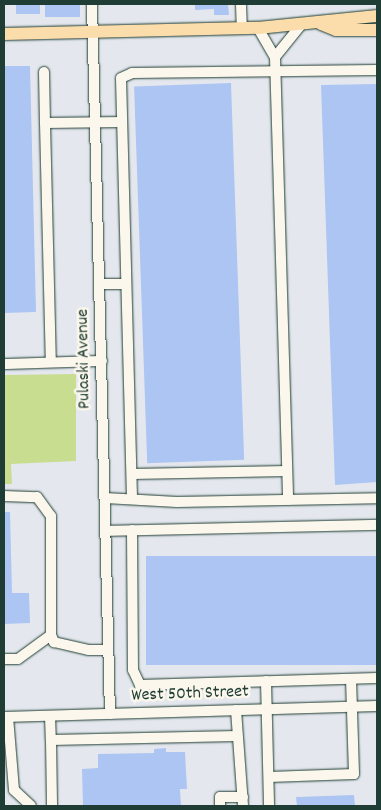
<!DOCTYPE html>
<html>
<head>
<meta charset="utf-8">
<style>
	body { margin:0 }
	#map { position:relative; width:381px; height:810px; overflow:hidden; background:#e4e8ee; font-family:Dekko,sans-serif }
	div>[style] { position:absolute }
	.green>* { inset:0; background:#c9dd91 }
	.building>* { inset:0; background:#adc5f3; transform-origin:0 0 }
	.roads { filter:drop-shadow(0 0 1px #1f3d34) drop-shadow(0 0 1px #1f3d34) }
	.minor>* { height:10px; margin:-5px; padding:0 5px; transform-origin:5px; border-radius:5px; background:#fbf7ec }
	.major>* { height:12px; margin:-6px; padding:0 6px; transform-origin:6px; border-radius:6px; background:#fbdcab }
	span { translate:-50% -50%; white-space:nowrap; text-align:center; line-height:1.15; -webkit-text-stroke:5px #fbf7ec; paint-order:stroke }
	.street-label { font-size:18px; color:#1f3d34 }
	.frame { position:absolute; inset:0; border:5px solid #1f3d34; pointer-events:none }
</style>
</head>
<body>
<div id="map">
	<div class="green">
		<i style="clip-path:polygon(76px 374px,76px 461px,11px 464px,12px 484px,4px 484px,4px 375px)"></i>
	</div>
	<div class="building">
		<i style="left:16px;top:4px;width:24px;height:10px"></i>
		<i style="left:45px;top:4px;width:35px;height:13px"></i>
		<i style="clip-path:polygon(195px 4px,228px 4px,229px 15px,214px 15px,214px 9px,195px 10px)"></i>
		<i style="clip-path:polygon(4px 66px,30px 66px,36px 312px,4px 313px)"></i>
		<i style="left:231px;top:83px;width:377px;height:97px;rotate:88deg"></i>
		<i style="clip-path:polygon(377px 84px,377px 482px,335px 485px,321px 85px)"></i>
		<i style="clip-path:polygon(4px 512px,10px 512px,12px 593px,29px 593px,30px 623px,4px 624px)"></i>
		<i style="left:377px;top:556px;width:109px;height:231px;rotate:90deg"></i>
		<i style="clip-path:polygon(166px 748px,166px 752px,185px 752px,187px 789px,180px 789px,181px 806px,83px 806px,82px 769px,98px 768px,98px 754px,154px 753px,154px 749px)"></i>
		<i style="clip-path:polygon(354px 795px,355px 806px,297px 806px,296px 797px)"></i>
	</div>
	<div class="roads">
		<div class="minor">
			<i style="left:92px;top:4px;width:710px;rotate:88.55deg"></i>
			<i style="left:241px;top:4px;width:24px;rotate:88deg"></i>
			<i style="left:258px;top:28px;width:34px;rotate:60deg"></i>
			<i style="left:275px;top:57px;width:443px;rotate:88.3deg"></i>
			<i style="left:275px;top:57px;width:41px;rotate:-50.9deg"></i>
			<i style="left:44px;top:72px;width:51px;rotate:88.9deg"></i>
			<i style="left:45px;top:123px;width:77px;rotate:-0.7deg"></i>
			<i style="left:45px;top:123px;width:239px;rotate:88.6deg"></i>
			<i style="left:100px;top:284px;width:26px"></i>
			<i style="left:4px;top:364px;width:98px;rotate:-1.8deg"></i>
			<i style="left:132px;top:474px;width:155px;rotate:-1.1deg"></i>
			<i style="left:4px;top:496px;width:33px;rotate:2deg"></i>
			<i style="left:37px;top:497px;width:24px;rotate:54deg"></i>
			<i style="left:51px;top:516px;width:119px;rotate:90deg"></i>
			<i style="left:51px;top:635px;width:8px;rotate:67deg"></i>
			<i style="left:54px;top:642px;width:36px;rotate:13deg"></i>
			<i style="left:89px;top:650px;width:19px"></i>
			<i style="left:105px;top:498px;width:72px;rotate:3.2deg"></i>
			<i style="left:177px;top:502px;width:200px;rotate:-1.1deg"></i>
			<i style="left:132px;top:498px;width:420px;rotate:-91.5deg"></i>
			<i style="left:121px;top:78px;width:12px;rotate:-24deg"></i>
			<i style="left:132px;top:73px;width:245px;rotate:-0.7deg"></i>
			<i style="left:132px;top:530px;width:140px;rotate:89.6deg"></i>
			<i style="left:133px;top:670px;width:17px;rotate:65deg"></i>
			<i style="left:140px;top:685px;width:237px;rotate:-1.7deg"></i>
			<i style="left:106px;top:531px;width:271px;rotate:-1.3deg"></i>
			<i style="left:4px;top:659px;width:14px"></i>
			<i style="left:18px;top:659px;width:41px;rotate:-36deg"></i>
			<i style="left:266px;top:681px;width:125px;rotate:88.6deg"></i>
			<i style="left:236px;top:710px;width:96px;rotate:85.8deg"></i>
			<i style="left:50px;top:716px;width:24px;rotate:88deg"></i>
			<i style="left:51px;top:740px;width:186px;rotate:-1.2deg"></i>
			<i style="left:4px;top:717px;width:373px;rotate:-1.7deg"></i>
			<i style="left:8px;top:717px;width:73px;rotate:85.3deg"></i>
			<i style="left:14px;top:790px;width:23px;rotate:43deg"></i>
			<i style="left:51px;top:740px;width:66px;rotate:89.1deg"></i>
			<i style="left:269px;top:777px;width:85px;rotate:-2deg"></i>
			<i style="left:354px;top:774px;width:95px;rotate:-91.8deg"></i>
			<i style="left:220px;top:806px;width:9px;rotate:-90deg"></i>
			<i style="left:220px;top:797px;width:23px"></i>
		</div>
		<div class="major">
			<i style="left:321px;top:24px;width:16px;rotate:22deg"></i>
			<i style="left:336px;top:30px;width:41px"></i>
			<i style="left:4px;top:34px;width:254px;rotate:-1.4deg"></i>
			<i style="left:258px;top:28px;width:120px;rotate:-5.8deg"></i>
		</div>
	</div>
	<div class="street-label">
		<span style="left:85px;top:359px;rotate:-91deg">Pulaski Avenue</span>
		<span style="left:190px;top:695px;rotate:-2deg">West 50th Street</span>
	</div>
	<div class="frame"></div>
</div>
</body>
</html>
